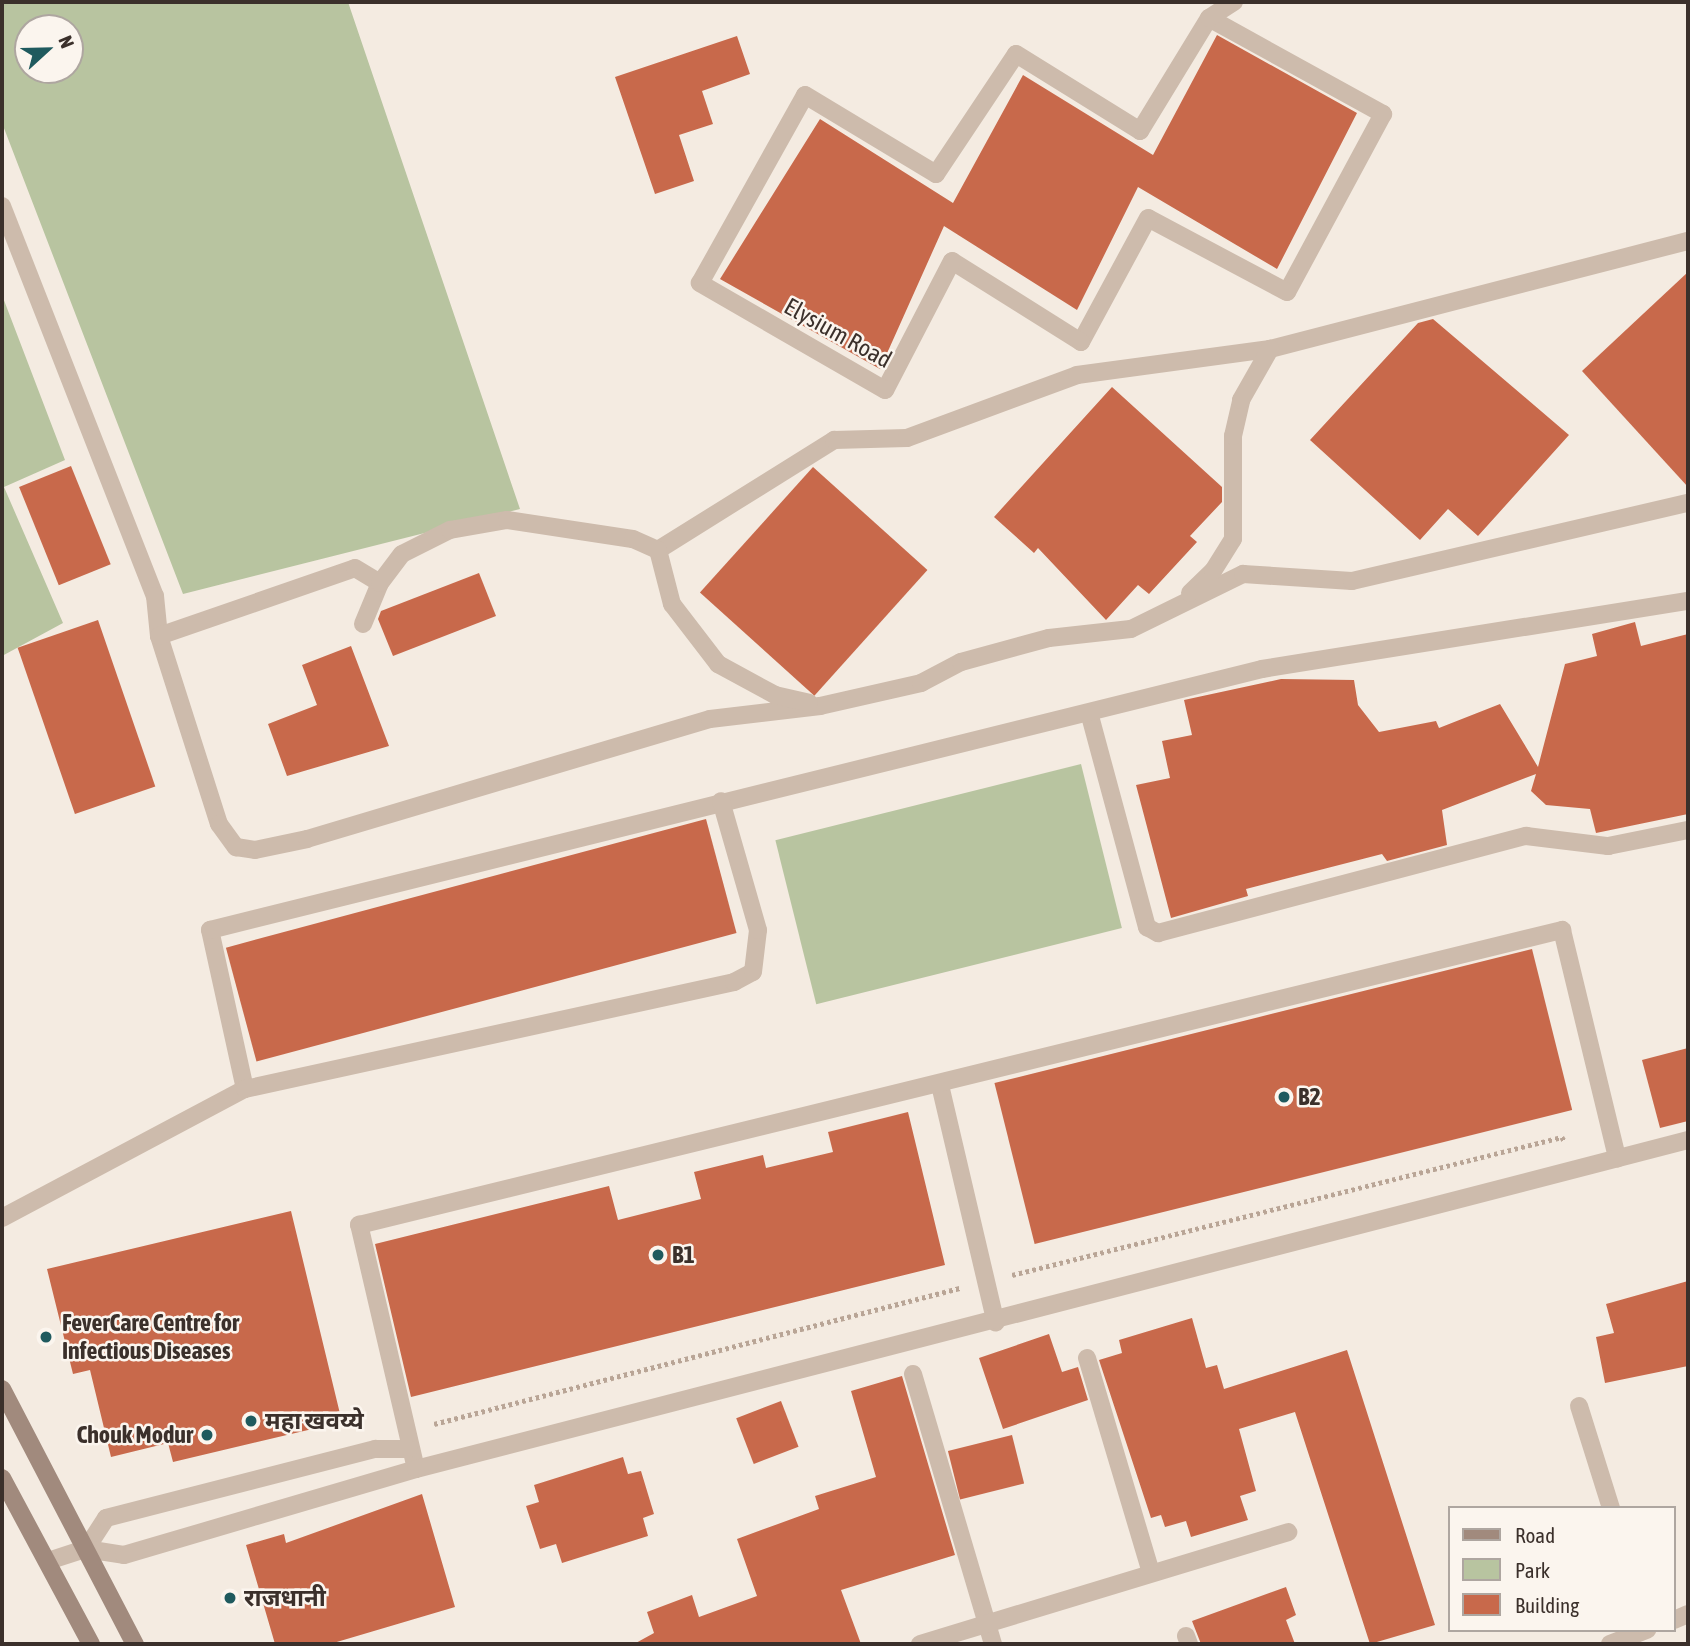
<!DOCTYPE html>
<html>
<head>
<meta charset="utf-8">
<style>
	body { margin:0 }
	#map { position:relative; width:1690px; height:1646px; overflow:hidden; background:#f4ebe1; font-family:"Asap Condensed","Noto Sans Devanagari",sans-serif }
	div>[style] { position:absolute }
	.green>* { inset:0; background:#b8c4a0; transform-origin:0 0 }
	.building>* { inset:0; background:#c8694b; transform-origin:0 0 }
	.path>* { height:4.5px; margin-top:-2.25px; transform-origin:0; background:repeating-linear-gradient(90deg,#b9a596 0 3.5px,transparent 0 7px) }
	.street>* { height:18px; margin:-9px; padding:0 9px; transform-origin:9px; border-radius:9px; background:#cdbbac }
	.secondary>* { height:18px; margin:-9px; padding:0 9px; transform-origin:9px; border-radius:9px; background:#a18a7d }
	.dots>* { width:19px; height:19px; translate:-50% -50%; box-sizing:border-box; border:4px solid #fbf5ee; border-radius:50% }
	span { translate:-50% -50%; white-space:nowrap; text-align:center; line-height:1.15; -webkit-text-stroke:5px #fbf5ee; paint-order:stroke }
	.street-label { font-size:24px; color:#3b302b }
	.poi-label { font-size:24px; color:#3b302b; font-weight:700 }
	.left { translate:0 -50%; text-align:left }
	.right { translate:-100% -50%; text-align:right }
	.frame { position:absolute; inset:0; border:4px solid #3b302b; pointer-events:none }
	.legend { position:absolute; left:1448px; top:1506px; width:228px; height:126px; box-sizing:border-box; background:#fbf5ee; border:2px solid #aea6a0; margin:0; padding:9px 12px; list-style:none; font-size:21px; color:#3b302b }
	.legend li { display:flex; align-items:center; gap:14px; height:35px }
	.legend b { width:35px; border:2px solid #aea6a0 }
	.north { position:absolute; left:14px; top:14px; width:70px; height:70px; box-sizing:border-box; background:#fbf5ee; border:2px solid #aea6a0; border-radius:50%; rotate:68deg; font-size:19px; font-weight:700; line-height:28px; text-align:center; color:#3b302b }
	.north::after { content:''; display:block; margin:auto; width:24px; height:32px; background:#1f5a5e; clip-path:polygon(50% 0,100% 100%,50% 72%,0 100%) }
</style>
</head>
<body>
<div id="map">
	<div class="green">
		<i style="clip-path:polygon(evenodd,2px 2px,348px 2px,520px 509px,183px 594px,2px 123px,2px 2px,28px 28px,70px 28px,70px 70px,28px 70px,28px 28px)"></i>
		<i style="clip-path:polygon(2px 295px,65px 460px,4px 487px,63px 623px,2px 656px)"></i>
		<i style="left:1081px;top:764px;width:169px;height:315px;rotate:76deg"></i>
	</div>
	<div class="building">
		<i style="clip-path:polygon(1217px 35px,1357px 113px,1277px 269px,1138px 187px,1077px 310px,944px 226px,880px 369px,720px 279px,820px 119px,953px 203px,1023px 75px,1153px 155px)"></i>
		<i style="clip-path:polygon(737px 36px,750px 74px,702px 91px,713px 124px,679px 135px,694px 181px,655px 194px,615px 77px)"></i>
		<i style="clip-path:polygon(1688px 272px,1688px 487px,1582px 371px)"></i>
		<i style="clip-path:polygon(1433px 319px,1569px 435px,1478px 536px,1448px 509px,1420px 540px,1310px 440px,1418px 323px)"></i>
		<i style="clip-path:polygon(1112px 387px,1222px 487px,1222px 502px,1190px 536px,1197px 542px,1149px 594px,1138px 585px,1106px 620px,1038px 548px,1034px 553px,994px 517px)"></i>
		<i style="left:71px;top:466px;width:106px;height:56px;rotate:68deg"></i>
		<i style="left:813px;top:467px;width:154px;height:169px;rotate:42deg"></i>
		<i style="clip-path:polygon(479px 573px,496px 616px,393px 656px,378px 619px,381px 611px)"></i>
		<i style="left:98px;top:620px;width:176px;height:85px;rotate:71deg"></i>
		<i style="clip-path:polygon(1635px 622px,1641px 646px,1688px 634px,1688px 814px,1596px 833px,1590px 809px,1546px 805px,1531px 791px,1536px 774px,1442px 810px,1447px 845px,1387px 861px,1382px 854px,1246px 889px,1248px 896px,1171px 918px,1136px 785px,1170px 778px,1162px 741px,1192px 735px,1184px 700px,1281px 679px,1354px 680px,1358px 705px,1379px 732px,1436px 721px,1439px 728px,1500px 704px,1538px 767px,1565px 664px,1597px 656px,1592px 634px)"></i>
		<i style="clip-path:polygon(351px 646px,389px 746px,287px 776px,268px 724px,317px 705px,302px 665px)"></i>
		<i style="left:706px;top:819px;width:118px;height:497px;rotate:75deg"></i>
		<i style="left:1532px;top:949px;width:166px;height:554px;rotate:76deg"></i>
		<i style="clip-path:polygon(1688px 1048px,1688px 1121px,1660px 1128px,1642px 1060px)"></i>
		<i style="clip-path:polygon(908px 1112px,945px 1265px,411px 1397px,375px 1244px,609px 1186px,618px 1220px,701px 1199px,694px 1172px,763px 1155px,766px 1168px,833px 1152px,828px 1132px)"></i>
		<i style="clip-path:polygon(291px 1211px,342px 1422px,173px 1462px,168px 1443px,111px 1457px,90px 1370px,73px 1374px,47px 1269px)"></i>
		<i style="clip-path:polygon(1688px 1281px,1688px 1366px,1605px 1383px,1596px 1337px,1614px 1333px,1606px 1304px)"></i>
		<i style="clip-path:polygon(1192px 1318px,1206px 1368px,1217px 1365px,1224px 1389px,1347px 1350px,1435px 1625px,1370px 1644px,1295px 1412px,1239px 1429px,1256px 1491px,1240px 1496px,1248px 1520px,1191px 1537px,1186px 1521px,1165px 1527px,1161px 1515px,1151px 1518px,1099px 1360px,1122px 1353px,1119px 1340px)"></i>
		<i style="clip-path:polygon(1049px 1334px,1062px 1372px,1078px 1367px,1088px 1400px,1003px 1429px,979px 1358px)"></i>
		<i style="clip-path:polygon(902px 1376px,955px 1555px,841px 1590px,861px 1644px,634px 1644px,654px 1633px,647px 1612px,692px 1595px,699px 1617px,757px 1596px,737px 1539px,819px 1509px,815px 1496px,876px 1477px,851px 1391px)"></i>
		<i style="left:781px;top:1401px;width:49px;height:48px;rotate:69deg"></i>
		<i style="left:1012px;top:1435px;width:50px;height:66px;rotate:76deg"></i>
		<i style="clip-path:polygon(623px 1457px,628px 1474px,641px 1471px,654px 1514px,643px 1518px,648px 1536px,562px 1563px,556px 1544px,540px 1549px,526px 1506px,539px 1502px,534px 1485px)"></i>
		<i style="clip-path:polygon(422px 1494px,455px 1607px,330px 1644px,275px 1644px,246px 1545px,284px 1534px,286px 1543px)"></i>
		<i style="clip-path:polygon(1286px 1587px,1296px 1615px,1286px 1620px,1295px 1644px,1201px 1644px,1192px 1621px)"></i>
	</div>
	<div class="path">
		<i style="left:1012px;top:1275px;width:567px;rotate:-14.09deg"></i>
		<i style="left:1562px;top:1137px;width:6px;rotate:59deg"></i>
		<i style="left:434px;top:1424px;width:543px;rotate:-14.5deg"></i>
	</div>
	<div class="street">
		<i style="left:1209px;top:18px;width:199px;rotate:28.9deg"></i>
		<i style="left:1383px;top:114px;width:202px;rotate:118.3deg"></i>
		<i style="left:1287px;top:292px;width:157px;rotate:-152deg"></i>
		<i style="left:1148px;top:218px;width:141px;rotate:118.4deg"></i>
		<i style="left:1081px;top:342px;width:152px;rotate:-147.9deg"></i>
		<i style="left:952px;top:261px;width:145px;rotate:117.4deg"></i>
		<i style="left:885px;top:390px;width:214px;rotate:-150deg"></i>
		<i style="left:700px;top:283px;width:215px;rotate:-60.8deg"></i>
		<i style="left:805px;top:95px;width:153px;rotate:31.1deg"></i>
		<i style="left:936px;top:174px;width:144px;rotate:-56.3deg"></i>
		<i style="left:1016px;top:54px;width:146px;rotate:31.8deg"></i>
		<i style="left:1140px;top:131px;width:132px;rotate:-58.6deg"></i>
		<i style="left:1209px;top:18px;width:30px;rotate:-33deg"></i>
		<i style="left:2px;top:206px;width:419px;rotate:68.6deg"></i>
		<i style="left:155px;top:596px;width:40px;rotate:84.3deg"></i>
		<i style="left:159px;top:636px;width:197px;rotate:72.3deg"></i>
		<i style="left:219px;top:824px;width:29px;rotate:54deg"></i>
		<i style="left:236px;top:847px;width:19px;rotate:9deg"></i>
		<i style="left:255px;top:850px;width:53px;rotate:-11.9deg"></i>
		<i style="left:307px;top:839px;width:420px;rotate:-16.6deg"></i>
		<i style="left:710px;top:719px;width:111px;rotate:-6.7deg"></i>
		<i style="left:820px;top:706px;width:104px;rotate:-12.8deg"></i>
		<i style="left:921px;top:683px;width:45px;rotate:-27.7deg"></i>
		<i style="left:961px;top:662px;width:91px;rotate:-15.3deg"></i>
		<i style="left:1049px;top:638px;width:82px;rotate:-6.3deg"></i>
		<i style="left:1131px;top:629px;width:125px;rotate:-26.2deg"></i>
		<i style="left:1243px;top:574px;width:109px;rotate:3.7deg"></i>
		<i style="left:1352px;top:581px;width:345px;rotate:-13.1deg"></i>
		<i style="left:658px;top:550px;width:208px;rotate:-32deg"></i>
		<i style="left:834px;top:440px;width:73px;rotate:-1.6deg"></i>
		<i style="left:907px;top:438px;width:181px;rotate:-20.3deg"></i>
		<i style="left:1077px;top:375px;width:195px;rotate:-7.7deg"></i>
		<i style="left:1270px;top:349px;width:432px;rotate:-14.5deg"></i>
		<i style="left:658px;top:550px;width:56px;rotate:75.5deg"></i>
		<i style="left:672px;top:604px;width:76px;rotate:52.5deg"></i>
		<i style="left:718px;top:664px;width:65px;rotate:28.5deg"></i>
		<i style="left:775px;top:695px;width:35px;rotate:13deg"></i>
		<i style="left:1190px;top:593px;width:32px;rotate:-44deg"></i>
		<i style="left:1213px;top:571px;width:38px;rotate:-58deg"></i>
		<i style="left:1233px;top:539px;width:103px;rotate:-90deg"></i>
		<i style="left:1233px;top:436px;width:37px;rotate:-77deg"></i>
		<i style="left:1241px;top:400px;width:59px;rotate:-60.4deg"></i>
		<i style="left:363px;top:624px;width:44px;rotate:-67.5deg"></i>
		<i style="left:159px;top:636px;width:207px;rotate:-19.1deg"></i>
		<i style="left:355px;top:568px;width:29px;rotate:31deg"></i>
		<i style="left:380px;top:583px;width:36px;rotate:-53deg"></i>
		<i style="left:402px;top:554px;width:54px;rotate:-26.6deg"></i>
		<i style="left:450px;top:530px;width:58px;rotate:-10deg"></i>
		<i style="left:507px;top:520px;width:127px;rotate:8.6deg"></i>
		<i style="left:633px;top:539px;width:27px;rotate:24deg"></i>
		<i style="left:1090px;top:716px;width:219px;rotate:74.9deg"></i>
		<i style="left:1147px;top:927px;width:13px;rotate:29deg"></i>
		<i style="left:1158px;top:933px;width:381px;rotate:-14.8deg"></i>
		<i style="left:1526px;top:836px;width:83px;rotate:7deg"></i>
		<i style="left:1608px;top:846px;width:82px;rotate:-11.3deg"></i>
		<i style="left:940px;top:1085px;width:244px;rotate:76.8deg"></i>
		<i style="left:245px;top:1089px;width:163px;rotate:-102.4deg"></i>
		<i style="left:210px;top:930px;width:1084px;rotate:-13.93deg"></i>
		<i style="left:1262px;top:669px;width:431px;rotate:-9.1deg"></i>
		<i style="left:2px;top:1218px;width:275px;rotate:-28deg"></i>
		<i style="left:245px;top:1089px;width:501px;rotate:-12.34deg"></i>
		<i style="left:734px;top:982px;width:21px;rotate:-28deg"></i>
		<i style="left:753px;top:972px;width:42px;rotate:-83.2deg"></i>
		<i style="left:758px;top:930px;width:134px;rotate:-106deg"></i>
		<i style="left:1087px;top:1358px;width:224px;rotate:73.4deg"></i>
		<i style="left:913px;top:1374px;width:282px;rotate:73.5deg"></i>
		<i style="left:1579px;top:1406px;width:107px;rotate:72.6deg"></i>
		<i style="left:416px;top:1469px;width:251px;rotate:-103.1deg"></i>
		<i style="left:359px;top:1225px;width:1239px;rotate:-13.78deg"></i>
		<i style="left:1562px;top:930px;width:235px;rotate:76.4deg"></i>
		<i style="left:86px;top:1549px;width:37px;rotate:-57deg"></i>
		<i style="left:106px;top:1518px;width:278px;rotate:-14.4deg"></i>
		<i style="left:375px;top:1449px;width:34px"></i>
		<i style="left:48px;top:1561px;width:40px;rotate:-18deg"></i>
		<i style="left:86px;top:1549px;width:38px;rotate:9deg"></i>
		<i style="left:124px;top:1555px;width:304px;rotate:-16.4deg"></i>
		<i style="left:416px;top:1469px;width:1314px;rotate:-14.5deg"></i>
		<i style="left:1674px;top:1620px;width:15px;rotate:-23deg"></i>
		<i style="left:1186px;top:1636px;width:9px;rotate:69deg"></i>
		<i style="left:920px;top:1644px;width:385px;rotate:-16.9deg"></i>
		<i style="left:1610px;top:1644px;width:40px;rotate:-21deg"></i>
	</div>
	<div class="secondary">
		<i style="left:2px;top:1389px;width:288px;rotate:62.5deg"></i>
		<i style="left:2px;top:1478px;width:188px;rotate:61.8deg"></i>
	</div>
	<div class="dots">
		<i style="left:1284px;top:1097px;background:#1f5a5e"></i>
		<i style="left:658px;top:1255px;background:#1f5a5e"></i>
		<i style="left:46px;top:1337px;background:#1f5a5e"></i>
		<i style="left:251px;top:1421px;background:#1f5a5e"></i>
		<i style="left:207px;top:1435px;background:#1f5a5e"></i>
		<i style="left:230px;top:1598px;background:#1f5a5e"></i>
	</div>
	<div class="street-label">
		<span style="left:838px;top:333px;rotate:29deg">Elysium Road</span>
	</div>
	<div class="poi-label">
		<span class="left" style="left:1298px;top:1097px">B2</span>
		<span class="left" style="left:672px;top:1255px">B1</span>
		<span class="left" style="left:62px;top:1337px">FeverCare Centre for<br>Infectious Diseases</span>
		<span class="left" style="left:265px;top:1421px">महा खवय्ये</span>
		<span class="right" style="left:193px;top:1435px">Chouk Modur</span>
		<span class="left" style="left:244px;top:1598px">राजधानी</span>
	</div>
	<div class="frame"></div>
	<ul class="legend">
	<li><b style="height:9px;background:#a18a7d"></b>Road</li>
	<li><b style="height:19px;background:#b8c4a0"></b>Park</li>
	<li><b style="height:19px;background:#c8694b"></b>Building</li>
	</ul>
	<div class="north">N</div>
</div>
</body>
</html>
